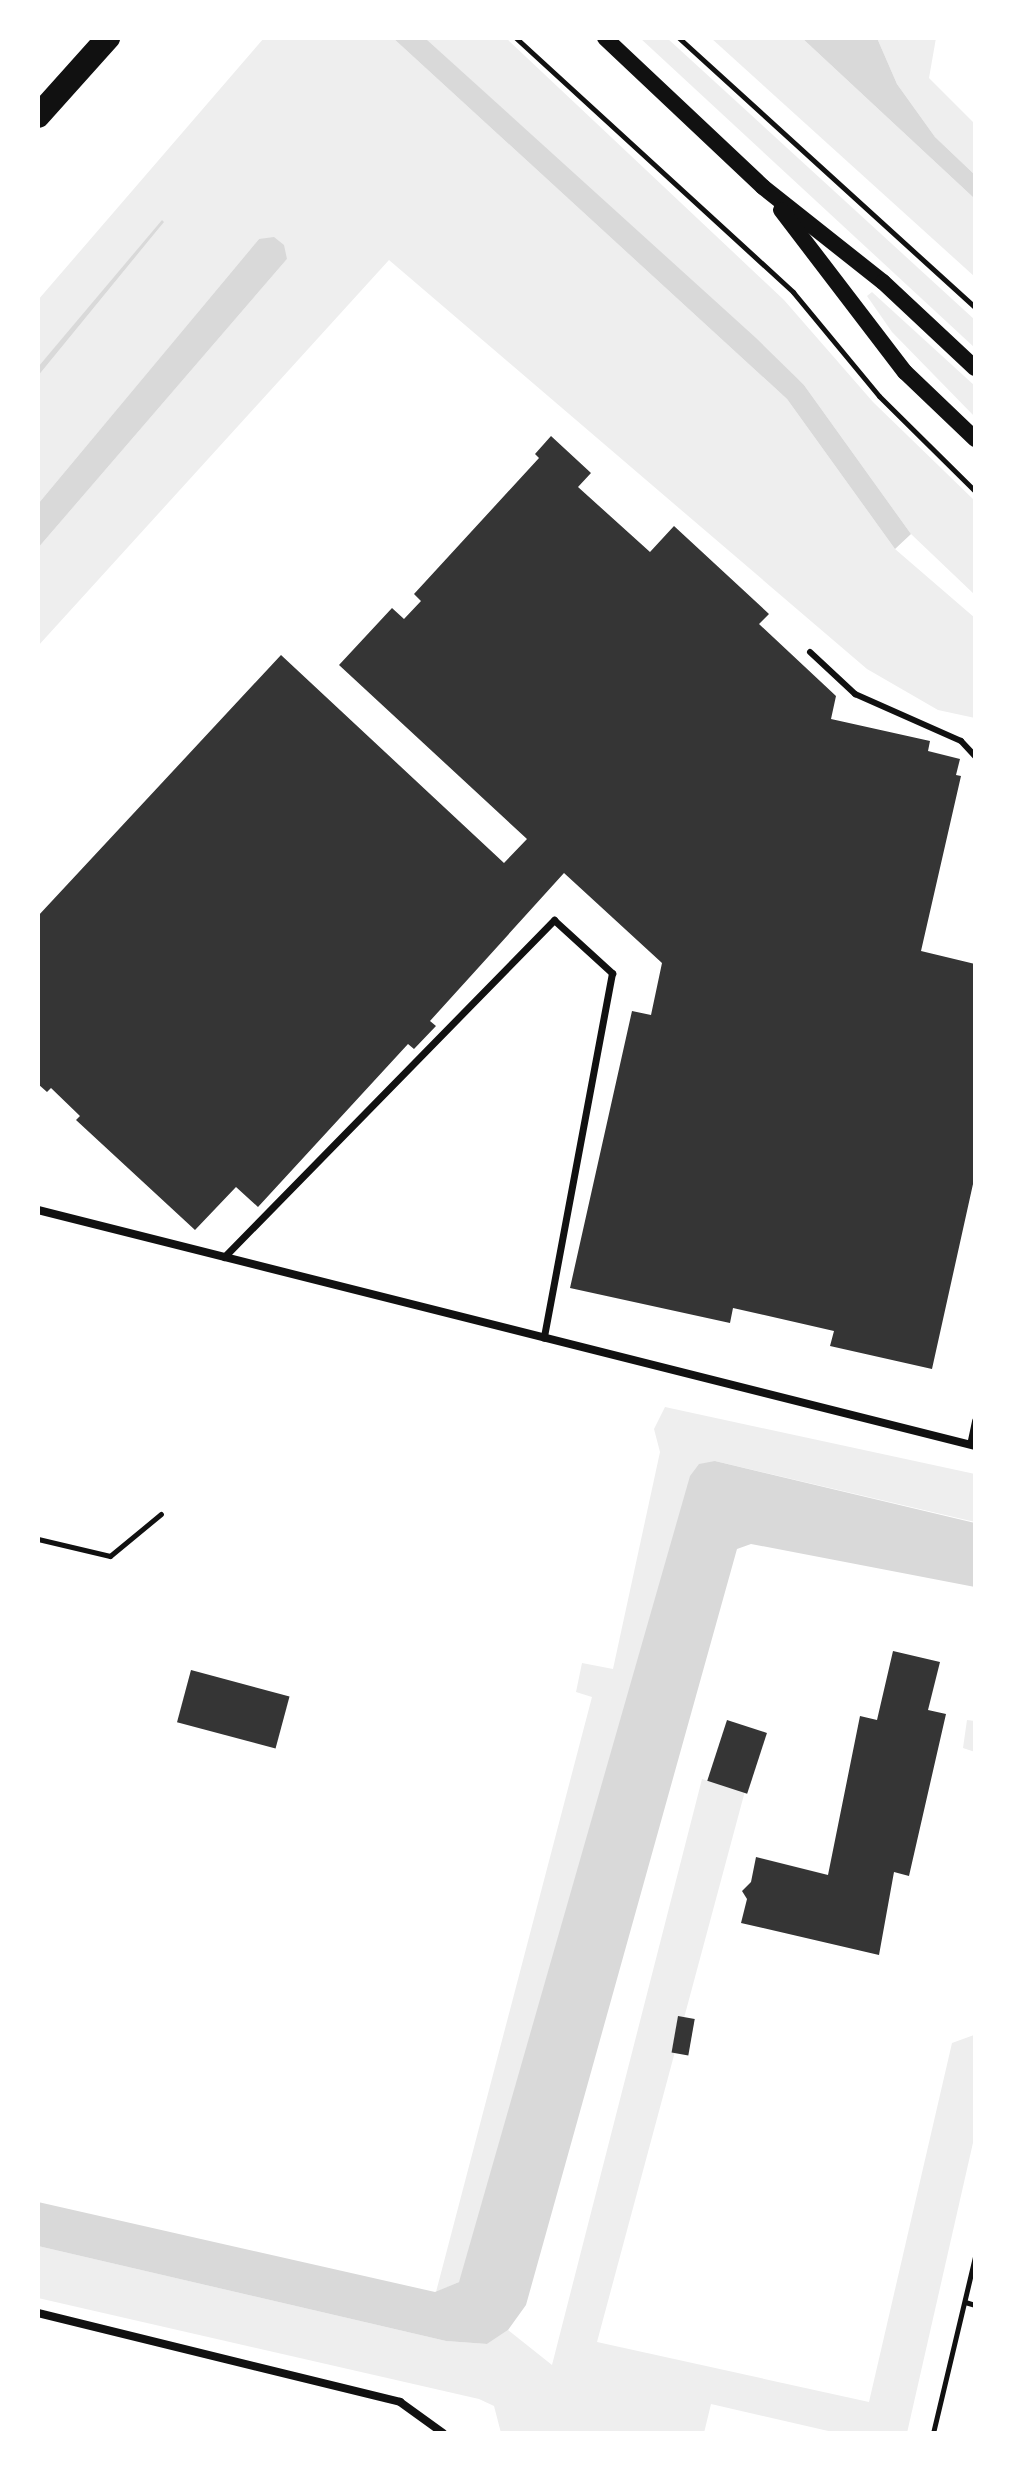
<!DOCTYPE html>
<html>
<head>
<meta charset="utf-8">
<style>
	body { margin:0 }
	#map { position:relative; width:1013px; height:2471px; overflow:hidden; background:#fff; font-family:Spectral,serif }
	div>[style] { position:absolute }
	.green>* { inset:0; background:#eee }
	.water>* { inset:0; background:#d9d9d9 }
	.building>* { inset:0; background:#353535; transform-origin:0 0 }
	.path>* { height:5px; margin:-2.5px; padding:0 2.5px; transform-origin:2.5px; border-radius:2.5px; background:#111 }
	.service>* { height:6px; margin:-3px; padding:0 3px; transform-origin:3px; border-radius:3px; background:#111 }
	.pedestrian>* { height:7px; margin:-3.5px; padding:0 3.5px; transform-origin:3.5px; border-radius:3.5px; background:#111 }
	.minor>* { height:8px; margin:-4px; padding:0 4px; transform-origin:4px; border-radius:4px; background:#111 }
	.secondary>* { height:16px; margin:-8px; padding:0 8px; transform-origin:8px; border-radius:8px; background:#111 }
	.motorway>* { height:24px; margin:-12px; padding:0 12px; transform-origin:12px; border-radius:12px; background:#111 }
	span { translate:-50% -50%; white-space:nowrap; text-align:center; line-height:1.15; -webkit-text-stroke:6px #fff; paint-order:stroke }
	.frame { position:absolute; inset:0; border:40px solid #fff; pointer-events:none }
</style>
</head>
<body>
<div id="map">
	<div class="green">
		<i style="clip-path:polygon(264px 38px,393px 38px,787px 399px,895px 549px,975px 618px,975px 718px,938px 710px,867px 669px,389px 260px,38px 646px,38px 548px,287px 259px,259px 239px,38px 504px,38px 376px,164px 222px,38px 367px,38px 300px)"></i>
		<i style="clip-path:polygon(425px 38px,506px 38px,784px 300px,873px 402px,975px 501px,975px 595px,911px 534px,804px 385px)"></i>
		<i style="clip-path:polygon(640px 38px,667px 38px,975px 320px,975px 348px)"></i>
		<i style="clip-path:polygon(711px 38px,802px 38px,975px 199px,975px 277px)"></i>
		<i style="clip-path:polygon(877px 38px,936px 38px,929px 78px,975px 124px,975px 175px,935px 137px,897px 84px)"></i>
		<i style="clip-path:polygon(872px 292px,975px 386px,975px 417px,892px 332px,867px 296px)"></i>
		<i style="clip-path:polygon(665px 1407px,975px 1474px,975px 1522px,715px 1461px,466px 2269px,459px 2282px,436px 2292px,592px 1697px,576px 1692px,582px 1663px,613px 1669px,660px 1452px,654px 1429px)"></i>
		<i style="clip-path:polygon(967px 1720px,975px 1721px,975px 1752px,963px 1748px)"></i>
		<i style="clip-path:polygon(702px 1779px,745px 1791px,597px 2342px,869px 2402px,952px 2043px,974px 2035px,975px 2134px,907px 2433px,837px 2433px,711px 2404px,704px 2433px,501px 2433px,494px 2406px,479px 2399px,38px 2298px,38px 2246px,446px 2341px,487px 2344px,508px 2330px,552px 2365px)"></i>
	</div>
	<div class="water">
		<i style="clip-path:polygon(393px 38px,425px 38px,756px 338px,804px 385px,911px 534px,895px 549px,787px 399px)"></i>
		<i style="clip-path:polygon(802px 38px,877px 38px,897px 84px,935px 137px,975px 175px,975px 199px)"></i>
		<i style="clip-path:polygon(162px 220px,164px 222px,38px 376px,38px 367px)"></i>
		<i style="clip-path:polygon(274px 237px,284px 245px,287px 259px,38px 548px,38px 504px,259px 239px)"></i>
		<i style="clip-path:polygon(715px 1461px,975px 1523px,975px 1587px,751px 1544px,737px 1549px,526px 2305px,508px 2330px,487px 2344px,446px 2341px,38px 2246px,38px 2202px,435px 2292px,459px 2282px,690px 1476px,699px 1464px)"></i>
	</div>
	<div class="building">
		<i style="clip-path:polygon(551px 436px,591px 473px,578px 487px,650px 552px,674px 526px,769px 614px,759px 624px,836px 696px,831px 719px,930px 741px,928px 751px,960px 759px,956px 775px,961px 776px,921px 951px,975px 964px,975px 1175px,932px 1369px,830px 1346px,834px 1331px,733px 1308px,730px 1323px,570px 1288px,632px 1011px,651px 1015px,662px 963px,564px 873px,430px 1021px,436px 1026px,414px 1049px,408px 1044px,258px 1207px,236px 1187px,195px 1230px,76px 1120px,80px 1116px,51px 1088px,47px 1092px,38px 1084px,38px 916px,281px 655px,504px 863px,527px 839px,339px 665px,392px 608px,404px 619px,421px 601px,414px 594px,539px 458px,535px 454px)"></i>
		<i style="clip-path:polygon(893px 1651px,940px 1662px,928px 1710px,946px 1714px,909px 1876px,894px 1872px,879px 1955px,741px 1923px,747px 1899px,742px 1891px,751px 1882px,756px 1857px,828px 1875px,860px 1716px,877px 1720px)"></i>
		<i style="left:191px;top:1670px;width:102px;height:54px;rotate:15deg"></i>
		<i style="left:727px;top:1720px;width:42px;height:64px;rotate:18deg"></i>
		<i style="left:678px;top:2016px;width:17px;height:37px;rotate:10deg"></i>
	</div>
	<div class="path">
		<i style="left:516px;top:38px;width:376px;rotate:42.5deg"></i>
		<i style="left:793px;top:292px;width:135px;rotate:50.4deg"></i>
		<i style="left:879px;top:396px;width:135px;rotate:44.7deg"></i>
		<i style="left:679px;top:38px;width:400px;rotate:42.3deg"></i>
		<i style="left:38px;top:1539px;width:74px;rotate:13.3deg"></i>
		<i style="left:110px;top:1556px;width:66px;rotate:-39.5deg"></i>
		<i style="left:965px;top:2302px;width:10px;rotate:17deg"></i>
		<i style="left:933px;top:2433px;width:181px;rotate:-76.6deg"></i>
	</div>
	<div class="service">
		<i style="left:810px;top:652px;width:62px;rotate:43deg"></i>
		<i style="left:855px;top:694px;width:116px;rotate:23.9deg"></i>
		<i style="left:961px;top:741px;width:21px;rotate:47deg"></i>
		<i style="left:970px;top:1445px;width:25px;rotate:-78deg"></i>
	</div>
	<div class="pedestrian">
		<i style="left:224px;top:1257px;width:472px;rotate:-45.6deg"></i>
		<i style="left:554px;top:920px;width:79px;rotate:42.4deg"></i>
		<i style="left:612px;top:973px;width:371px;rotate:100.6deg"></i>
	</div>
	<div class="minor">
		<i style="left:38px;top:1210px;width:966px;rotate:14.14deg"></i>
		<i style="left:38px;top:2313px;width:373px;rotate:13.8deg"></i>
		<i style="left:400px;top:2402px;width:53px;rotate:35.8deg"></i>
	</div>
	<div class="secondary">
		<i style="left:605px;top:38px;width:217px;rotate:43.3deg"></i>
		<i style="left:763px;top:187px;width:153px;rotate:38.4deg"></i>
		<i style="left:883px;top:282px;width:126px;rotate:43.1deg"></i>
		<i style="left:781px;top:210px;width:204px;rotate:52.6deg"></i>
		<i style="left:905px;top:372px;width:97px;rotate:43.7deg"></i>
	</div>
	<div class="motorway">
		<i style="left:38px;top:116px;width:105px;rotate:-48.1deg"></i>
	</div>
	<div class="frame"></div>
</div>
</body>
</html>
